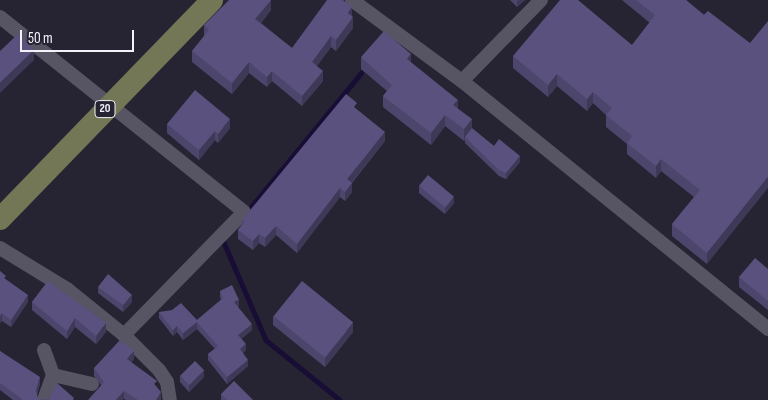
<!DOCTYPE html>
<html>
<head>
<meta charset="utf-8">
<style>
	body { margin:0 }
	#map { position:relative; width:768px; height:400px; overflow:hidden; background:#262432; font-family:"Sofia Sans Condensed",sans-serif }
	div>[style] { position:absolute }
	.stream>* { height:4.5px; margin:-2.25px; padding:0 2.25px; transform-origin:2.25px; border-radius:2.25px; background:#180d34 }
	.street>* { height:14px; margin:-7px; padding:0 7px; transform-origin:7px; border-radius:7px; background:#575464 }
	.primary>* { height:22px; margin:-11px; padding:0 11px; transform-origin:11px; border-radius:11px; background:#747755 }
	.wall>* { inset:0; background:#4d466c }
	.shaded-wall>* { inset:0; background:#3f3958 }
	.building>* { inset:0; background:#5a517e; transform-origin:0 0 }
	span { translate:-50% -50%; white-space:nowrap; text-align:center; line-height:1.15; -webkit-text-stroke:4px #262432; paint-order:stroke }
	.shield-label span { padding:1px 4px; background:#262432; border:1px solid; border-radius:4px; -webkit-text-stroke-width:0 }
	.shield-label { font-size:12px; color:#f3f2fb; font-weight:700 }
	.scale { position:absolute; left:20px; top:30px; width:114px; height:22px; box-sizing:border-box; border:2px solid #f3f2fb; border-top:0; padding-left:6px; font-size:15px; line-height:18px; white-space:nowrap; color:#f3f2fb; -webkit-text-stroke:4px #262432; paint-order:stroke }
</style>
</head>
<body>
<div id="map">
	<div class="stream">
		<i style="left:246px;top:213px;width:181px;rotate:-50.6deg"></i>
		<i style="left:223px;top:240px;width:109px;rotate:66.7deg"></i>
		<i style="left:266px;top:340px;width:95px;rotate:39deg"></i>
	</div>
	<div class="street">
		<i style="left:352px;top:0;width:137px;rotate:36.4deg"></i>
		<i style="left:462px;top:81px;width:394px;rotate:39deg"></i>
		<i style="left:0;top:17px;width:312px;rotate:38.6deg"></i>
		<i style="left:244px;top:212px;width:172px;rotate:134.3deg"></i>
		<i style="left:462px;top:81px;width:113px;rotate:-45.7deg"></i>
		<i style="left:0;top:248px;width:79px;rotate:31.5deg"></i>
		<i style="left:67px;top:289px;width:73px;rotate:38.9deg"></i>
		<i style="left:124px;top:335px;width:49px;rotate:45deg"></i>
		<i style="left:159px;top:370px;width:14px;rotate:56deg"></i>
		<i style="left:167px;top:382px;width:18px;rotate:81deg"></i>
		<i style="left:44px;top:350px;width:27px;rotate:70deg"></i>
		<i style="left:53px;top:375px;width:27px;rotate:110deg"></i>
		<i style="left:53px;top:375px;width:40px;rotate:13deg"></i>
	</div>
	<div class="primary">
		<i style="left:0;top:219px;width:305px;rotate:-45.9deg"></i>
	</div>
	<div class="wall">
		<i style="clip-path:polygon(271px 0,271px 10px,261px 23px,292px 48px,352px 17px,353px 28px,336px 51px,331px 47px,317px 66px,323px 81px,302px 106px,272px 81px,267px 87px,249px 73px,232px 94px,192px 62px,192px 51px,204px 36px,204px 25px)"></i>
		<i style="clip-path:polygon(510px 0,525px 0,517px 7px)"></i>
		<i style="clip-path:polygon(622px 0,686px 0,704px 15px,708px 11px,707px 264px,672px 236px,672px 224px,694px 197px,661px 171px,656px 178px,627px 154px,627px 144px,606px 127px,606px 115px,593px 103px,587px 111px,557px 86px,548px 97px,513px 68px,513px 56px,632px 45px,650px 23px)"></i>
		<i style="clip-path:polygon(361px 57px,411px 63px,458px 109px,472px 129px,494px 146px,520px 162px,506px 179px,499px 176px,465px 143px,465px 140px,464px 141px,445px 126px,431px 145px,383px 107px,383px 96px,387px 91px,361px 69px)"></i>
		<i style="clip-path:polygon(167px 124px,230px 128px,218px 143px,215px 140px,199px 160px,167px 133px)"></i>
		<i style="clip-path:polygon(385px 141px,352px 183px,352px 192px,345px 201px,340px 197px,297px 253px,276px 235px,265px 247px,259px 243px,253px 250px,238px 239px,238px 230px,242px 225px,242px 220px)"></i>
		<i style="clip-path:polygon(419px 186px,454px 203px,445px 214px,419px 193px)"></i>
		<i style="clip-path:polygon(768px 269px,768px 310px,739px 287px,739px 277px)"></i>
		<i style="clip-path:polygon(0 271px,6px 280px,28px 302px,11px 327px,2px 321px,0 323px)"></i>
		<i style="clip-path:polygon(48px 281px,106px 332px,96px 344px,75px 327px,67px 339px,32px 310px,32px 302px)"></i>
		<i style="clip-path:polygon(98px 287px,132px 302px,123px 312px,98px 293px)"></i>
		<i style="clip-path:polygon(220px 291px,239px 306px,237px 307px,252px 330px,241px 339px,246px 350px,243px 353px,248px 366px,227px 384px,208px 360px,208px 354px,215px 349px,197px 329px,183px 340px,177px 332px,173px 336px,159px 318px,159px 312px,197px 320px,221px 300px,220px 297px)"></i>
		<i style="clip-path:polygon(273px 316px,353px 332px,325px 367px,273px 325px)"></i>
		<i style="clip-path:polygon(0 351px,40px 384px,37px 395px,38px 399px,74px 400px,13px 400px,0 390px)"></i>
		<i style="clip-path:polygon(134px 359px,131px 362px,157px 387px,161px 400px,126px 400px,101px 385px,94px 376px,94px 368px)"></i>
		<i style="clip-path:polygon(180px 376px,204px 377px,189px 392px,180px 382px)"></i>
		<i style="clip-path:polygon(221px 394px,253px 400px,221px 400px)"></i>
	</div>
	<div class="shaded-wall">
		<i style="clip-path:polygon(271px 0,271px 10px,255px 29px,255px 19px)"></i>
		<i style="clip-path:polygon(518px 0,525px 0,517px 7px,517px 1px)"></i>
		<i style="clip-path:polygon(352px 7px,352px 18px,348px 13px)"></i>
		<i style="clip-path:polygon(353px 17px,353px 28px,336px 51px,336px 40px)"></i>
		<i style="clip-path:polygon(331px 36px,331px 47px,312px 72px,312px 62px)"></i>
		<i style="clip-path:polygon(34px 50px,34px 60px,0 93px,0 83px)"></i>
		<i style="clip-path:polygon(411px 54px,411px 65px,407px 59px)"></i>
		<i style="clip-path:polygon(249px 62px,249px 73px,232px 94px,232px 83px)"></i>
		<i style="clip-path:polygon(272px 71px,272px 81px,267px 87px,267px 77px)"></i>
		<i style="clip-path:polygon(323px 71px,323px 81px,302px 106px,302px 96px)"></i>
		<i style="clip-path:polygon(557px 74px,557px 86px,548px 97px,548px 85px)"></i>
		<i style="clip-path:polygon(593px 92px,593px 103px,587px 111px,587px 99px)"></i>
		<i style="clip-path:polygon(458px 100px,458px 111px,453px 105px)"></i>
		<i style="clip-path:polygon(445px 115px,445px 126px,431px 145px,431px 133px)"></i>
		<i style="clip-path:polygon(230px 119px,230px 128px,218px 143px,218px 134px)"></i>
		<i style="clip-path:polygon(472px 119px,472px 131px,465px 137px,464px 141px,464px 129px)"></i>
		<i style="clip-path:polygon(215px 131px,215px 140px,199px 160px,199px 150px)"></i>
		<i style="clip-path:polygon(385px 132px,385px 141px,347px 188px,347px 179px)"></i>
		<i style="clip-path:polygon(520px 156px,520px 162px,506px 179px,506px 173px)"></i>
		<i style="clip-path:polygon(661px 159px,661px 171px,656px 178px,656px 166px)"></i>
		<i style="clip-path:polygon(768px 177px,768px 188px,707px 264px,707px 253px)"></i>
		<i style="clip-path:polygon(352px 183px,352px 192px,345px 201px,345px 192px)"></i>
		<i style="clip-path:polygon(340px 188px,340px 197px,297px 253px,297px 244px)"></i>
		<i style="clip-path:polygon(454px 197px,454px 203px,445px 214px,445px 208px)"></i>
		<i style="clip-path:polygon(276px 226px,276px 235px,265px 247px,265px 238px)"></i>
		<i style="clip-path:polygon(259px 234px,259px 243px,253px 250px,253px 241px)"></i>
		<i style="clip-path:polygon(28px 295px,28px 302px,11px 327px,11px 320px)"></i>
		<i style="clip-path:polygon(132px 295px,132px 302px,123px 312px,123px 305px)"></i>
		<i style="clip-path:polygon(239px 300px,239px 306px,234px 309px,234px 302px)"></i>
		<i style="clip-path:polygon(2px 313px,2px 321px,0 323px,0 316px)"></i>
		<i style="clip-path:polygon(75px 318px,75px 327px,67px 339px,67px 331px)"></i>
		<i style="clip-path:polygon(197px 322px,197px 329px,183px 340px,183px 333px)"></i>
		<i style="clip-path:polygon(106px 323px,106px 332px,96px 344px,96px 336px)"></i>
		<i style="clip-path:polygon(353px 323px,353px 332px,325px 367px,325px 358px)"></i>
		<i style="clip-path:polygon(252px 324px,252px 330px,238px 342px,238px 335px)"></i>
		<i style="clip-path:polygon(177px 326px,177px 332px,173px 336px,173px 330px)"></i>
		<i style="clip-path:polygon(246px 344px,246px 350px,240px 355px,240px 349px)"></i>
		<i style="clip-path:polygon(134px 351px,134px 359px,127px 367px,127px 359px)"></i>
		<i style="clip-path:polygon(248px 360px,248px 366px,227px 384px,227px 377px)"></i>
		<i style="clip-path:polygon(204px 370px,204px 377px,189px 392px,189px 385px)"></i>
		<i style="clip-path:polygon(40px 377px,40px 384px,36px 398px,36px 390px)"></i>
		<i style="clip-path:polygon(124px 391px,124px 399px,122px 400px,116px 400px)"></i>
		<i style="clip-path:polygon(161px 392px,161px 400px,156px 400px)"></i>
	</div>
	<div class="building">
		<i style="clip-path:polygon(229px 0,271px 0,255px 19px,292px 48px,327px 0,343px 0,352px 7px,348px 13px,353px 17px,336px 40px,331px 36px,312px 62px,323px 71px,302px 96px,272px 71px,267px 77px,249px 62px,232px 83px,192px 51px,209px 30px,204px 25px)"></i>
		<i style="clip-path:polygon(560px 0,578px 0,632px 45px,655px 15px,636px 0,686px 0,704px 15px,708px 11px,750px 43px,768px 21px,768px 177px,707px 253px,672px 224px,700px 190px,661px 159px,656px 166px,627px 143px,632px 136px,606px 115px,612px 108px,593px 92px,587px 99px,557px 74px,548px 85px,513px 56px)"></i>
		<i style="clip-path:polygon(384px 31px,411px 54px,407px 59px,458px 100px,453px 105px,472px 119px,464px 129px,445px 115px,431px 133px,383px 96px,392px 85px,361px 57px)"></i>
		<i style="clip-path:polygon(18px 34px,34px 50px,0 83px,0 51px)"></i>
		<i style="clip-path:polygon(195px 90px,230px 119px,218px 134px,215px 131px,199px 150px,167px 124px)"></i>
		<i style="clip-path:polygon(346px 94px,357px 103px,354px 107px,385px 132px,347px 179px,352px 183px,345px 192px,340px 188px,297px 244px,276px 226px,265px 238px,259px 234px,253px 241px,238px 230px,244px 222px,242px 220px)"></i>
		<i style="clip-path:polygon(472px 128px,494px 146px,499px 139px,520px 156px,506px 173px,499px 170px,465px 137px)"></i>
		<i style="left:428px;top:175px;width:34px;height:14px;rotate:40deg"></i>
		<i style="clip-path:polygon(755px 258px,768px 269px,768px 301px,739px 277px)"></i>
		<i style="clip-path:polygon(0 271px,6px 276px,4px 278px,28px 295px,11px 320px,2px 313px,0 316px)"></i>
		<i style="clip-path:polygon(108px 274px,132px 295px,123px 305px,98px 287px)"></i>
		<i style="clip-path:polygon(48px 281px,106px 323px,96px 336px,75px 318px,67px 331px,32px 302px)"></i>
		<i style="left:302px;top:281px;width:66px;height:45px;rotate:39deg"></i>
		<i style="clip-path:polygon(232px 285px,239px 300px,234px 302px,252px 324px,238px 335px,246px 344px,240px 349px,248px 360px,227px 377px,208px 354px,218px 346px,197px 322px,183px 333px,177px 326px,173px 330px,159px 312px,172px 310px,181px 303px,197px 320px,223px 298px,220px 291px)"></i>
		<i style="clip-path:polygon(120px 340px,134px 351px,127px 359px,157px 381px,154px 384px,161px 392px,156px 400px,138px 400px,124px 391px,116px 400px,88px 400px,104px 382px,94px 368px)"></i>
		<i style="clip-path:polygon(0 351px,40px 377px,36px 390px,38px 399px,49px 400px,57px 383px,74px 398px,73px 400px,21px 400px,22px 399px,0 383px)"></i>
		<i style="left:195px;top:361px;width:13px;height:21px;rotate:45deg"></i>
		<i style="clip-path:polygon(234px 381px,253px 400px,227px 400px,221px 394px)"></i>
	</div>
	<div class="shield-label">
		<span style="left:105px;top:109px">20</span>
	</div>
	<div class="scale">50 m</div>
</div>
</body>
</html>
